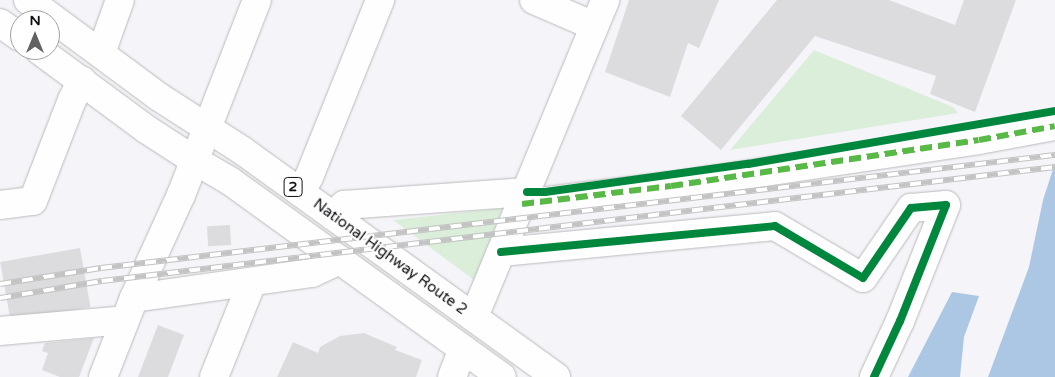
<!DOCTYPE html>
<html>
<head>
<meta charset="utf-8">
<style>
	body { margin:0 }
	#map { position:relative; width:1055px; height:377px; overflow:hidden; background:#f5f5f9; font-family:"Varela Round",sans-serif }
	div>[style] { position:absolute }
	.green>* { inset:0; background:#dbeeda }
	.water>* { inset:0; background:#acc7e3 }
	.building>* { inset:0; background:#dcdcdf; transform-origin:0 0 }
	.roads { filter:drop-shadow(0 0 1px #bababd) drop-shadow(0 0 1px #bababd) }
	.minor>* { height:28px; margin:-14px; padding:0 14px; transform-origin:14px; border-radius:14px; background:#fefefe }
	.highway>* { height:28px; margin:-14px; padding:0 14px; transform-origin:14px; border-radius:14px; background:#fefefe }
	.rail>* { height:5.5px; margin-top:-2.75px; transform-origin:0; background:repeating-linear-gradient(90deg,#fff 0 11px,#c3c3c3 0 22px); box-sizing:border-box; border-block:1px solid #c3c3c3 }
	.quiet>* { height:6px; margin-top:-3px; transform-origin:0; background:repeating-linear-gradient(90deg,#58b947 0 12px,transparent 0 18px) }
	.cycleway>* { height:8px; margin:-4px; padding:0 4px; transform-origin:4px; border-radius:4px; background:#00873e }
	span { translate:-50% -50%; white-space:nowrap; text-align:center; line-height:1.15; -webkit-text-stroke:4px #fff; paint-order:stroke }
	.shield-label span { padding:1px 4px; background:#fff; border:1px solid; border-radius:4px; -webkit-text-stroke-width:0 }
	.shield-label { font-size:14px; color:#111114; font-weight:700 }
	.street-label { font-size:15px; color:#111114 }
	.north { position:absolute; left:10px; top:10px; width:50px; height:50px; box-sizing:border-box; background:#fff; border:1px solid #a0a0a1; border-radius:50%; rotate:0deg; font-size:14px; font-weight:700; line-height:20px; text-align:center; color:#111114 }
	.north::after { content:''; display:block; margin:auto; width:18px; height:22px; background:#616164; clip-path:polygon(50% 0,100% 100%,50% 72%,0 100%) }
</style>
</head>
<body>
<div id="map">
	<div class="green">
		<i style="clip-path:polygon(814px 50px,953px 107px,958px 113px,730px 150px)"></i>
		<i style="clip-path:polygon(503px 208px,474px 280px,393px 220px)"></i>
	</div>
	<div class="water">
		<i style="clip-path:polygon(1055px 163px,1055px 377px,988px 377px,1029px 267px,1043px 200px)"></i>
		<i style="clip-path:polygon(952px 292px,979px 296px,964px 337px,960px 377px,908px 377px)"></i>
	</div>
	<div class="building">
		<i style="clip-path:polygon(629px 0,719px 0,699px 48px,688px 43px,670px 97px,605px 72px)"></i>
		<i style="clip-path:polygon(777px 0,889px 0,955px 25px,964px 0,1016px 0,975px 112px,930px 94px,936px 76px,815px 36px,721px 150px,681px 116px)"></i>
		<i style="left:230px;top:225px;width:20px;height:23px;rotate:87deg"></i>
		<i style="left:80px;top:248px;width:60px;height:81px;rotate:80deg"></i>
		<i style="clip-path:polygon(158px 325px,184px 335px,168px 377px,138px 377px)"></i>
		<i style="clip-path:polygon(364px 333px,397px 347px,395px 350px,422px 360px,416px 377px,277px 377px,293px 342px,318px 353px,320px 347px,340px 336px)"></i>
		<i style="clip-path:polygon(94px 338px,79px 377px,60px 377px,42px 370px,48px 353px,42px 351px,45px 343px)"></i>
	</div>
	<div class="roads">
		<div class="minor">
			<i style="left:534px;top:0;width:65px;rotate:23.4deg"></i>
			<i style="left:101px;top:53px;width:56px;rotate:-70.3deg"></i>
			<i style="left:300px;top:192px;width:17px;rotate:-59deg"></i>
			<i style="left:309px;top:177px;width:191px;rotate:-68.1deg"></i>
			<i style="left:522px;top:204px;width:150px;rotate:-6.9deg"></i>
			<i style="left:671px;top:186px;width:311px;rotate:-8.5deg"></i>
			<i style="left:979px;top:140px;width:77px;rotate:-10.4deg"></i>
			<i style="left:0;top:205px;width:33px;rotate:-7deg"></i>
			<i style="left:33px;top:201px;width:108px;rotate:-68.9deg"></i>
			<i style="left:72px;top:100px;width:22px;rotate:-63deg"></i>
			<i style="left:333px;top:216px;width:16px;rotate:-45deg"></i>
			<i style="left:344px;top:205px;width:183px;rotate:-4.1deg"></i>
			<i style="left:501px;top:252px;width:275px;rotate:-5.4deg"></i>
			<i style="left:775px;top:226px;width:102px;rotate:30.6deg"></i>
			<i style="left:863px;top:278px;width:85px;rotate:-55.6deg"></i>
			<i style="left:911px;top:208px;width:35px;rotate:-5deg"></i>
			<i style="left:946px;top:205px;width:125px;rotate:111.6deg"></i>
			<i style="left:900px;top:321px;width:62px;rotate:114.9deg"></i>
			<i style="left:134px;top:298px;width:180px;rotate:-8deg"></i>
			<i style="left:312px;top:273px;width:31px;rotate:-25deg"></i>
			<i style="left:474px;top:317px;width:343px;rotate:-67.5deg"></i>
			<i style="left:0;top:331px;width:125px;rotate:-5deg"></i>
			<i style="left:103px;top:377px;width:85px;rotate:-68.6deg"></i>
			<i style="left:134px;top:298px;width:113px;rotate:-65.5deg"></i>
			<i style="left:181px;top:195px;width:209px;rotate:-68.7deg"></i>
			<i style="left:214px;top:377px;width:102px;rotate:-68.2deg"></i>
			<i style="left:452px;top:377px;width:30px;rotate:-69deg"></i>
		</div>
		<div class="highway">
			<i style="left:28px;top:0;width:163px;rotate:36.5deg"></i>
			<i style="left:159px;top:97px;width:100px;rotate:32.7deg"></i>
			<i style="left:243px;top:151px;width:386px;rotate:35.8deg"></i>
			<i style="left:0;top:23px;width:24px;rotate:35deg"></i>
			<i style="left:39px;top:50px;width:133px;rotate:36.4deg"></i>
			<i style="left:146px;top:129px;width:57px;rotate:32.9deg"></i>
			<i style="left:194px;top:160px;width:42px;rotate:30.3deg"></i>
			<i style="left:230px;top:181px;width:335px;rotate:35.8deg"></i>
		</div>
	</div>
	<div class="rail">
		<i style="left:0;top:284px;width:102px;rotate:-9deg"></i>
		<i style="left:101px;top:268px;width:961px;rotate:-6.76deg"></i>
		<i style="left:0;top:298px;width:103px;rotate:-9.5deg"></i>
		<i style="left:102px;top:281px;width:960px;rotate:-6.82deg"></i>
	</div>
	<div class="quiet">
		<i style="left:522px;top:204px;width:150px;rotate:-6.9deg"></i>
		<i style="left:671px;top:186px;width:311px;rotate:-8.5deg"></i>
		<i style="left:979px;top:140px;width:77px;rotate:-10.4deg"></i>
	</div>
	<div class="cycleway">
		<i style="left:527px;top:192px;width:18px"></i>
		<i style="left:545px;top:192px;width:205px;rotate:-7.9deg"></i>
		<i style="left:748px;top:164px;width:312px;rotate:-9.8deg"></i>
		<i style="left:501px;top:252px;width:275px;rotate:-5.4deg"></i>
		<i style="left:775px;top:226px;width:102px;rotate:30.6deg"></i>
		<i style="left:863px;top:278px;width:85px;rotate:-55.6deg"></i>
		<i style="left:911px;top:208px;width:35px;rotate:-5deg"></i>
		<i style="left:946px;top:205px;width:125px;rotate:111.6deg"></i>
		<i style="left:900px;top:321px;width:62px;rotate:114.9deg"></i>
	</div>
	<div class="shield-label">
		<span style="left:293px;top:187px">2</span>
	</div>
	<div class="street-label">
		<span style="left:390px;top:257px;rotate:36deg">National Highway Route 2</span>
	</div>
	<div class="north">N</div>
</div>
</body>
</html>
